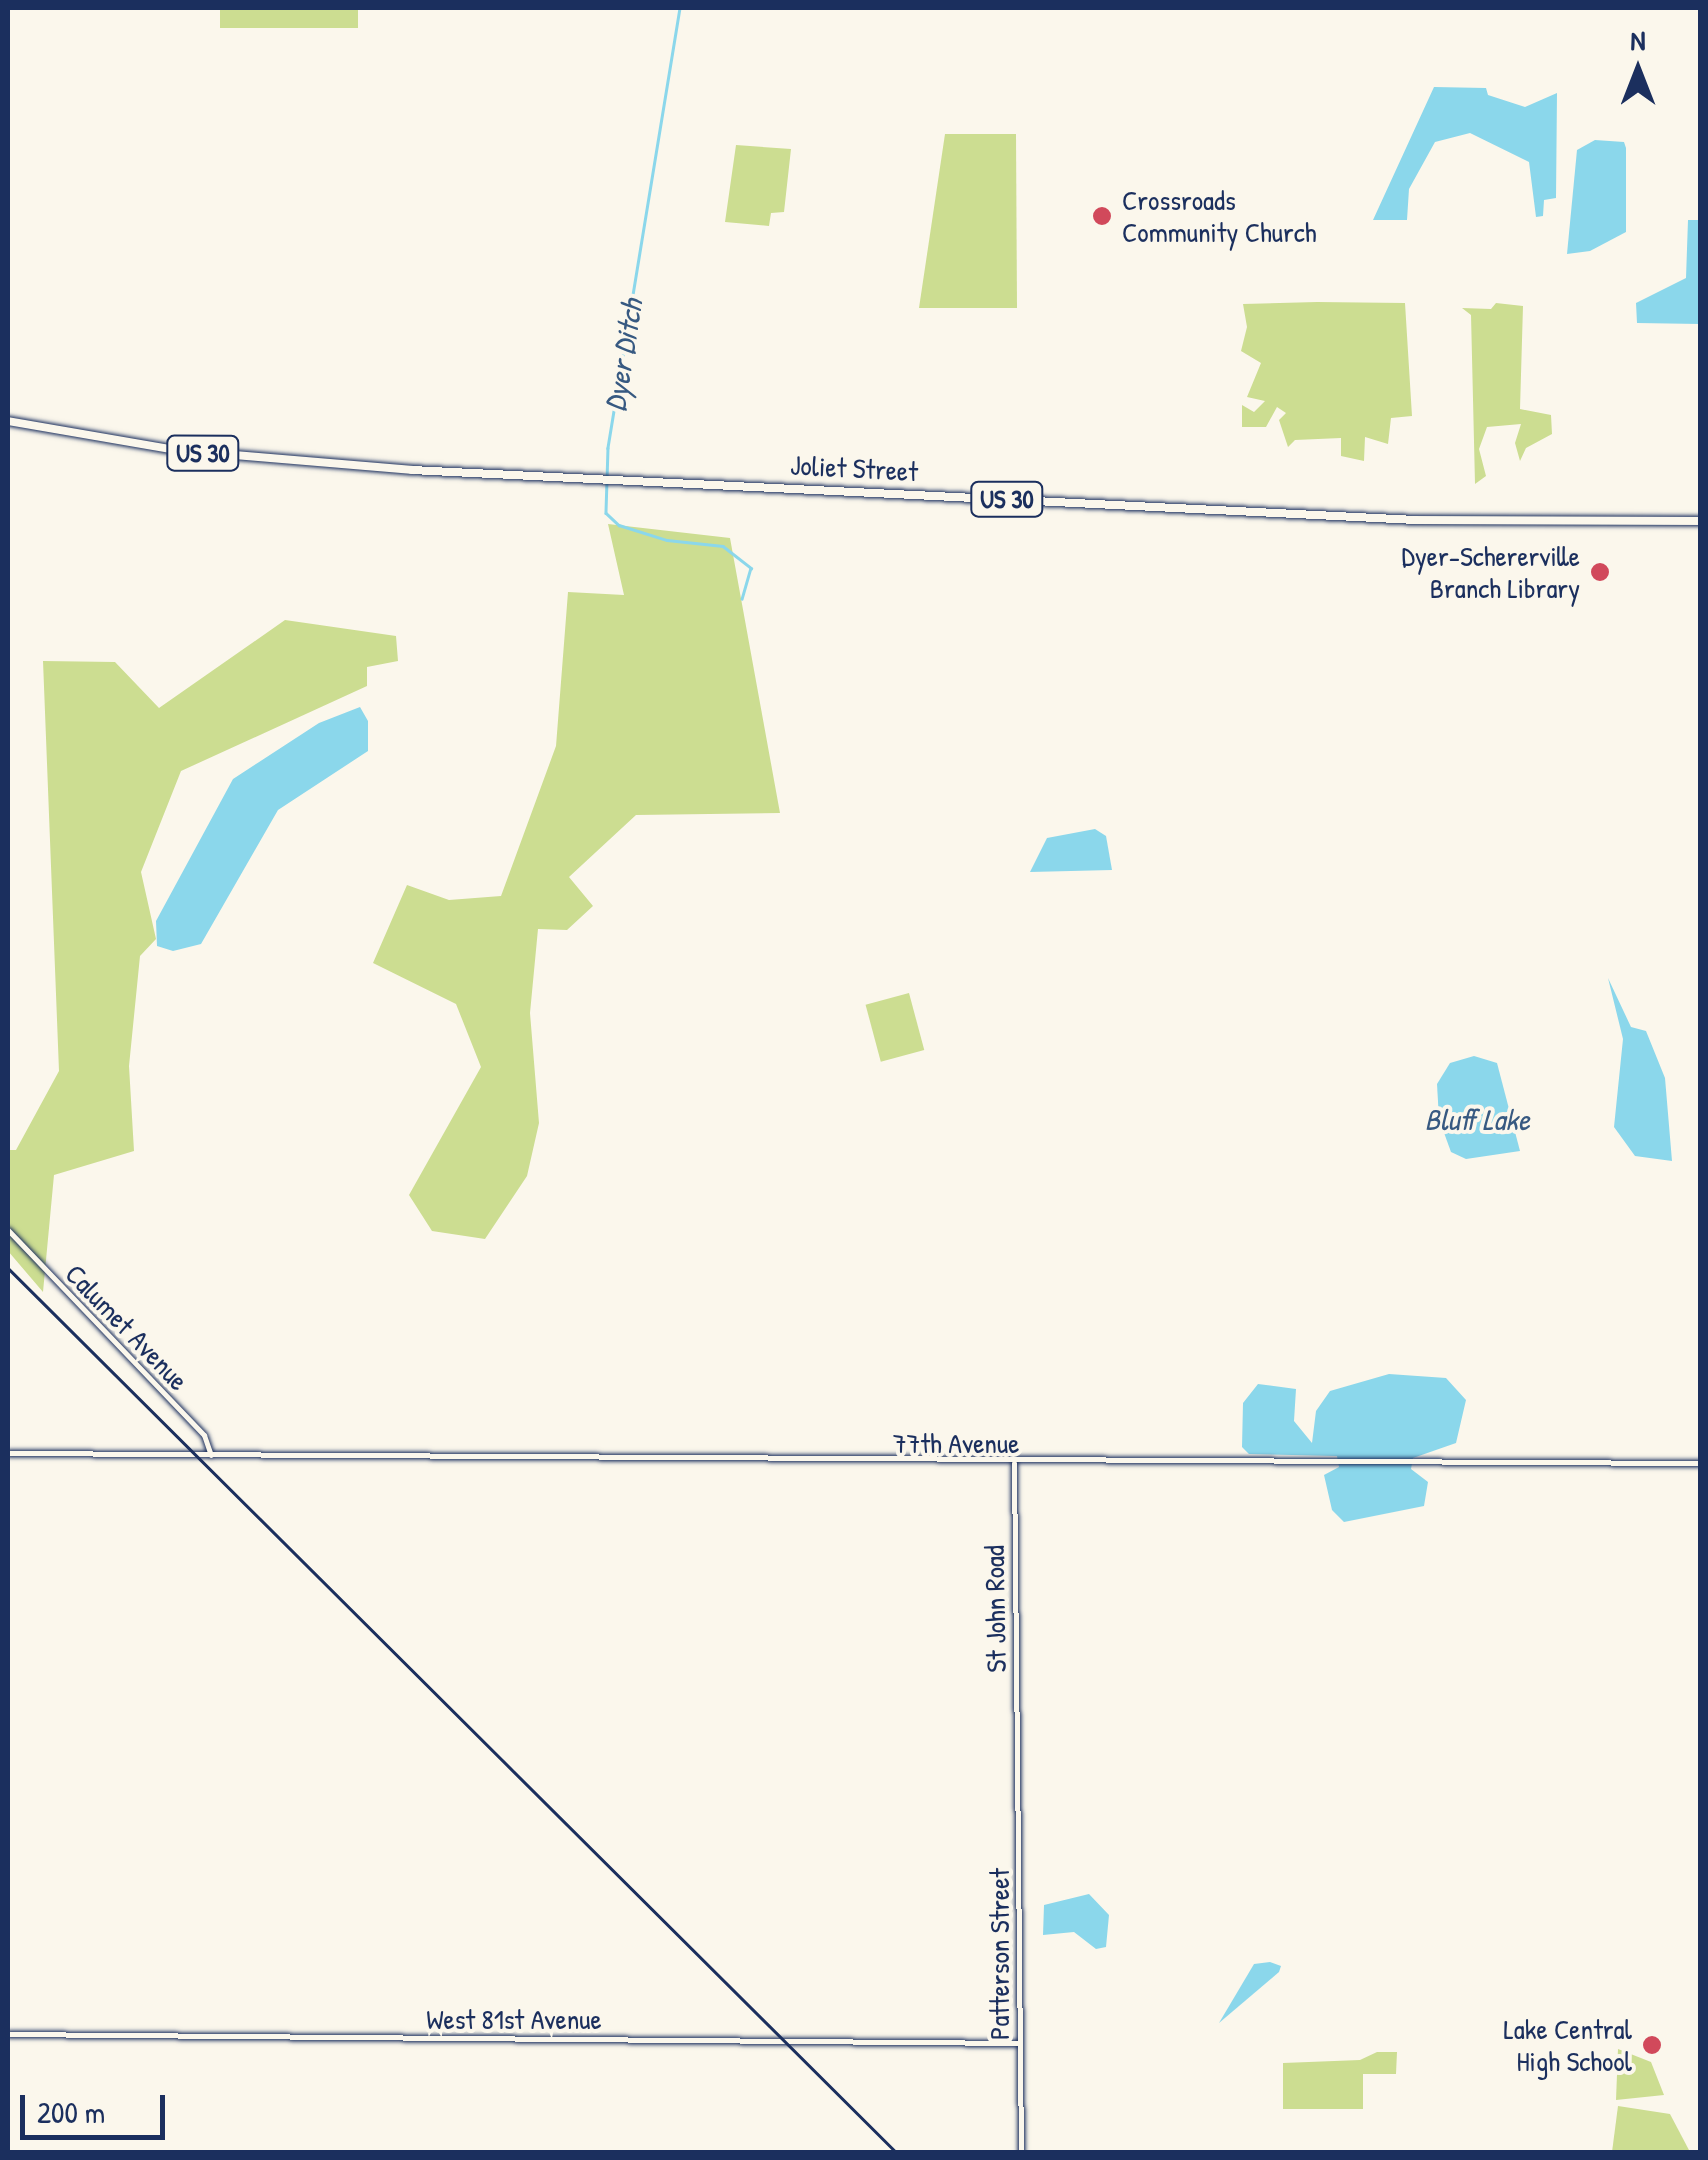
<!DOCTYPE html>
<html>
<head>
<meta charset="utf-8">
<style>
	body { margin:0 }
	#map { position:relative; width:1708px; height:2160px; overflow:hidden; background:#fbf7ec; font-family:"Patrick Hand",sans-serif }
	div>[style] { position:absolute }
	.green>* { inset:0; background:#ccdd91; transform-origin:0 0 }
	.water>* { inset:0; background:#8bd7eb }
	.stream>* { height:2.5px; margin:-1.25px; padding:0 1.25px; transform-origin:1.25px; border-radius:1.25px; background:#8bd7eb }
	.roads { filter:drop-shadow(0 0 2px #1b2f5e) drop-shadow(0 0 2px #1b2f5e) }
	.tertiary>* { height:5px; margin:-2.5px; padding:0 2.5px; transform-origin:2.5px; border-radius:2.5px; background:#fbf7ec }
	.primary>* { height:8px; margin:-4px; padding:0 4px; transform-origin:4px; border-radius:4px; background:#fbf7ec }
	.rail>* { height:2.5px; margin:-1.25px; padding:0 1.25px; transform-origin:1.25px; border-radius:1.25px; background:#1b2f5e }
	.dots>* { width:28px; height:28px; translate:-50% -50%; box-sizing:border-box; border:5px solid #fbf7ec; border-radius:50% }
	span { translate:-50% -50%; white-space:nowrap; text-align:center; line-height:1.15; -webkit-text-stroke:8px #fbf7ec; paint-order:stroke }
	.shield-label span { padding:2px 8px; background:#fbf7ec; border:2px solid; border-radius:8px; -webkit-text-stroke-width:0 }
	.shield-label { font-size:25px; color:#1b2f5e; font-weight:700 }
	.poi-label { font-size:28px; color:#1b2f5e }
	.left { translate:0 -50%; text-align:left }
	.right { translate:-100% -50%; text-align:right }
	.street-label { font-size:28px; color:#1b2f5e }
	.water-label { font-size:30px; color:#375981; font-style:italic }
	.frame { position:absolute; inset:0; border:10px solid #1b2f5e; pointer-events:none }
	.north { position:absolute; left:1588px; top:20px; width:100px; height:100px; -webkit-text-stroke:8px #fbf7ec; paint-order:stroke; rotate:0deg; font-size:28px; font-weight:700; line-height:40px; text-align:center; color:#1b2f5e }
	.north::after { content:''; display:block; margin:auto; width:35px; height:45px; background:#1b2f5e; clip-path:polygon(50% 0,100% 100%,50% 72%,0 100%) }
	.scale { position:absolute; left:20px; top:2095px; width:145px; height:45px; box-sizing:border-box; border:5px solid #1b2f5e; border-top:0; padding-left:12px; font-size:30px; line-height:35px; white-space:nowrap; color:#1b2f5e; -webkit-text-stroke:8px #fbf7ec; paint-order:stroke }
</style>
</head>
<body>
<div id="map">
	<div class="green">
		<i style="left:220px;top:8px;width:138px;height:20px"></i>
		<i style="clip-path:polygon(945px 134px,1016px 134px,1017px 308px,919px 308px)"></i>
		<i style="clip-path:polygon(736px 145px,791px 149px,784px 212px,771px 213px,769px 226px,725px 222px)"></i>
		<i style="clip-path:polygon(1317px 302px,1405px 303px,1412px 416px,1391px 418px,1388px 444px,1365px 437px,1364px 461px,1341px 456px,1341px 438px,1295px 440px,1288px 447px,1279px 420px,1286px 413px,1277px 407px,1266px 427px,1242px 427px,1242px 405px,1254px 412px,1265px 401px,1247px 397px,1261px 363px,1241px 351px,1247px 327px,1243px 304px)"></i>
		<i style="clip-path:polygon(1496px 303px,1523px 306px,1520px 409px,1551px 415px,1552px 434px,1526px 448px,1520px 461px,1515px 443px,1521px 424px,1487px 427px,1479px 449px,1486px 476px,1475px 484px,1471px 315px,1462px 308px,1491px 309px)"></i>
		<i style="clip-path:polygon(608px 524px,730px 538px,780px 813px,636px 815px,569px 877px,593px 906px,567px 930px,538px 929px,530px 1013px,539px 1123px,527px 1176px,485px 1239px,432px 1231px,409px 1195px,481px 1067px,456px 1004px,373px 963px,407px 885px,449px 900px,501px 896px,556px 746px,568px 592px,624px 595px)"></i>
		<i style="clip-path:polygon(285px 620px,396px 636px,398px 661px,367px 667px,367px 686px,181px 771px,141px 872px,156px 939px,140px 956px,129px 1066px,134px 1151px,54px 1175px,43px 1292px,8px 1251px,8px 1150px,16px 1150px,59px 1071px,43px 661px,115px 662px,159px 708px)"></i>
		<i style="left:909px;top:993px;width:59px;height:45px;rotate:75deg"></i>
		<i style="clip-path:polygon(1618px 2049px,1651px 2062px,1664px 2095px,1616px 2100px)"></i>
		<i style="clip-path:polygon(1377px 2052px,1397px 2052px,1396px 2074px,1363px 2074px,1363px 2109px,1283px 2109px,1283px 2063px,1360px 2060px)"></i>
		<i style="clip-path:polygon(1618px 2106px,1670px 2114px,1690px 2152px,1612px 2152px)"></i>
	</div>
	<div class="water">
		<i style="clip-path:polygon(1434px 87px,1486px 88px,1488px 95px,1525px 107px,1557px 93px,1556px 198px,1544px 200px,1543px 216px,1536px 217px,1529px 162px,1470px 133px,1435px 142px,1409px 189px,1407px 220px,1373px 220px)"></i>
		<i style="clip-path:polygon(1595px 140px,1624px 142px,1626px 148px,1626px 232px,1590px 251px,1567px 254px,1577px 150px)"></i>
		<i style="clip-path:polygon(1688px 220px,1700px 220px,1700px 324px,1637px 323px,1636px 303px,1686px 278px)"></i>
		<i style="clip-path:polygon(360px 707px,368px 721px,368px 751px,278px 810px,201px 944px,173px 951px,157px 946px,156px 921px,233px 779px,319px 723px)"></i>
		<i style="clip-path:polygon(1095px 829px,1106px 836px,1112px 870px,1030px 872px,1047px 838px)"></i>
		<i style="clip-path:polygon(1608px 978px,1631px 1027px,1646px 1031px,1665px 1078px,1672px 1161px,1635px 1156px,1614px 1127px,1623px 1039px)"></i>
		<i style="clip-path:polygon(1474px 1056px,1497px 1063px,1520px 1151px,1466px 1159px,1451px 1152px,1439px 1119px,1437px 1084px,1450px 1063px)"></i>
		<i style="clip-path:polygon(1389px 1374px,1446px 1378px,1466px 1400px,1456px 1443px,1413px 1458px,1411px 1469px,1428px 1482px,1424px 1506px,1344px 1522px,1332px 1510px,1324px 1475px,1339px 1467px,1337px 1456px,1249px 1454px,1242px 1447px,1243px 1403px,1258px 1384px,1296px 1389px,1294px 1421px,1312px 1443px,1316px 1411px,1330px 1391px)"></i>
		<i style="clip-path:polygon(1089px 1894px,1109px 1915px,1106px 1947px,1096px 1949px,1074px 1932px,1043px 1935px,1044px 1905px)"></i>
		<i style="clip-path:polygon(1270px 1962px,1281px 1966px,1279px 1972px,1219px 2023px,1254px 1964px)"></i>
	</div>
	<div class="stream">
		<i style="left:680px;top:8px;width:446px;rotate:99.3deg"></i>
		<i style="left:608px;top:448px;width:65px;rotate:91.8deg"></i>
		<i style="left:606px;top:513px;width:18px;rotate:43deg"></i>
		<i style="left:619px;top:525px;width:50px;rotate:17.4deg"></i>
		<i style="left:667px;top:540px;width:56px;rotate:6.1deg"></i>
		<i style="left:723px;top:546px;width:36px;rotate:38deg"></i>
		<i style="left:751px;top:568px;width:32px;rotate:106deg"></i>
	</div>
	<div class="roads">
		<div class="tertiary">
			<i style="left:8px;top:1230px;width:284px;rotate:46.3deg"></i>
			<i style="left:204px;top:1435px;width:21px;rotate:71deg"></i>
			<i style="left:8px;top:1453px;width:1692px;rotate:0.34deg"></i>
			<i style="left:1014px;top:1463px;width:689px;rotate:89.42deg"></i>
			<i style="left:8px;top:2034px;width:1012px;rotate:0.51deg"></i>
		</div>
		<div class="primary">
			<i style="left:8px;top:421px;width:170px;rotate:9.8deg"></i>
			<i style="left:176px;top:450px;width:237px;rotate:4.8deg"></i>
			<i style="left:412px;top:470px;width:1005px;rotate:2.85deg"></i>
			<i style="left:1416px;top:520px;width:284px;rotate:0.2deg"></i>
		</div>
	</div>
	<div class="rail">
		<i style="left:8px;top:1268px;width:1253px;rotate:44.87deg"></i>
	</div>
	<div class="dots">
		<i style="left:1102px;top:216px;background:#d1495b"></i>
		<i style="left:1600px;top:572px;background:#d1495b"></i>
		<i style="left:1652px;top:2045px;background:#d1495b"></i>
	</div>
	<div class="shield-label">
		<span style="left:203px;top:453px">US 30</span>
		<span style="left:1007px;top:499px">US 30</span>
	</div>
	<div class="poi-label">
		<span class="left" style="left:1122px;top:216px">Crossroads<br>Community Church</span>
		<span class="right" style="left:1580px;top:572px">Dyer-Schererville<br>Branch Library</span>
		<span class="right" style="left:1632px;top:2045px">Lake Central<br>High School</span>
	</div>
	<div class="street-label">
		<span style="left:854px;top:468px;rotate:3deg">Joliet Street</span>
		<span style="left:127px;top:1327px;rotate:46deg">Calumet Avenue</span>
		<span style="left:956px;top:1443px">77th Avenue</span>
		<span style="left:995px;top:1609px;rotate:-91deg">St John Road</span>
		<span style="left:999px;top:1954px;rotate:-90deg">Patterson Street</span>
		<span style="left:514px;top:2019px">West 81st Avenue</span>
	</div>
	<div class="water-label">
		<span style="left:623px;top:355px;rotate:-81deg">Dyer Ditch</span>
		<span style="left:1477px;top:1119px">Bluff Lake</span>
	</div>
	<div class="frame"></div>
	<div class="north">N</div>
	<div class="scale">200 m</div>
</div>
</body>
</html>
